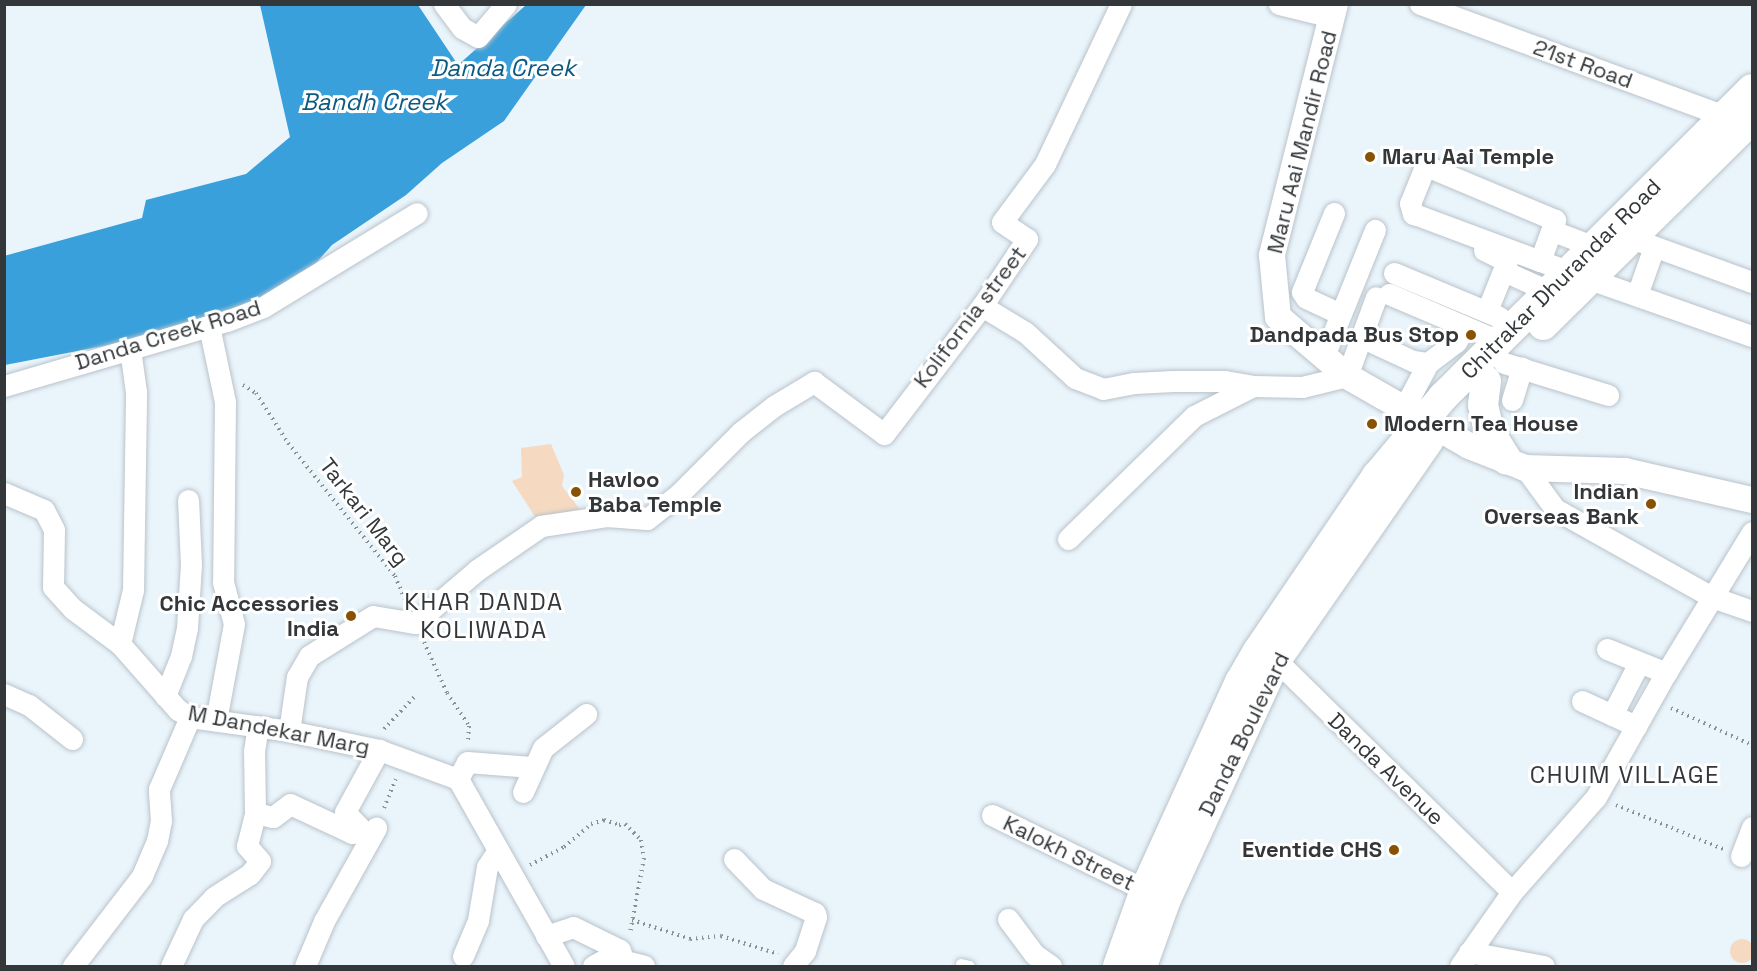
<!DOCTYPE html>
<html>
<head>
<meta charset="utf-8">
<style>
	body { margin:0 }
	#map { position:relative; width:1757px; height:971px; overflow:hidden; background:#eaf4fb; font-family:"Space Grotesk",sans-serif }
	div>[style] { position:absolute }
	.green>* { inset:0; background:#f5dac1 }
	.round { border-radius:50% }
	.water>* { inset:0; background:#39a0db }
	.path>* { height:4px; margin-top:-2px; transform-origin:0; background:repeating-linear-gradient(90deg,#899094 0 1.5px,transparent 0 6px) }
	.roads { filter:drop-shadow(0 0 2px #b9c3ca) drop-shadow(0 0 2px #b9c3ca) }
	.service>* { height:10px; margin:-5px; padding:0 5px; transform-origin:5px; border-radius:5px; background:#fff }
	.minor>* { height:21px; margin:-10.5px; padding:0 10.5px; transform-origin:10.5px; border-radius:10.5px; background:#fff }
	.tertiary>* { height:26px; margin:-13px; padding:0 13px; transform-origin:13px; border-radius:13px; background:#fff }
	.secondary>* { height:30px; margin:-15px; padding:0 15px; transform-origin:15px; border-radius:15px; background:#fff }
	.dots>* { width:16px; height:16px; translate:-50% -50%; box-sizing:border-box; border:3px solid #fff; border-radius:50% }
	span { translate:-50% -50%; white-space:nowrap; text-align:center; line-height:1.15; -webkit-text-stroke:6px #fff; paint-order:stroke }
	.street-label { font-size:22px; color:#333739 }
	.poi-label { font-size:22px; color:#333739; font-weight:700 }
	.left { translate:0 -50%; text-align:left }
	.right { translate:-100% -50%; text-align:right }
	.water-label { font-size:24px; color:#0c5a82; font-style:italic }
	.neighbourhood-label { font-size:24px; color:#333739; letter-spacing:1.5px }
	.frame { position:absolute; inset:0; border:6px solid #333739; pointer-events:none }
</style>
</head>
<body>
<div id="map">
	<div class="green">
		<i style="clip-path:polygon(551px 444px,564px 475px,562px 486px,588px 520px,541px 526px,512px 481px,522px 477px,521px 448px)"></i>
		<i class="round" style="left:1730px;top:939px;width:24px;height:24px"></i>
	</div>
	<div class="water">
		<i style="clip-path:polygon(260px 5px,418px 5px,458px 65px,526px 5px,586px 5px,504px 121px,442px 163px,406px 195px,332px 245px,303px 278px,235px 311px,171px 333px,5px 365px,4px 256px,142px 218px,146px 200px,246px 174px,290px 137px)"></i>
	</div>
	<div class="path">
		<i style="left:243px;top:385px;width:15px;rotate:32deg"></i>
		<i style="left:256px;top:393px;width:59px;rotate:57.4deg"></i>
		<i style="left:288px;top:443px;width:171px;rotate:51.2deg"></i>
		<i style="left:395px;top:576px;width:26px;rotate:67deg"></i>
		<i style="left:424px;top:642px;width:56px;rotate:65.7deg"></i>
		<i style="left:447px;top:693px;width:40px;rotate:56deg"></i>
		<i style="left:469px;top:726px;width:15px;rotate:94deg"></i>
		<i style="left:1671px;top:708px;width:89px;rotate:24.6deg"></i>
		<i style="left:384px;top:729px;width:47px;rotate:-46.7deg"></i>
		<i style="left:1616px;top:805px;width:116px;rotate:22.4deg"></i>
		<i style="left:384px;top:808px;width:31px;rotate:-68deg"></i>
		<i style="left:530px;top:865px;width:38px;rotate:-28deg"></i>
		<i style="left:564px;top:847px;width:35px;rotate:-40deg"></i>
		<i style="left:591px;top:824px;width:14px;rotate:-17deg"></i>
		<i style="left:604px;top:820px;width:16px;rotate:18deg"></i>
		<i style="left:619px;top:825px;width:6px;rotate:-9deg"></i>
		<i style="left:625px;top:824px;width:23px;rotate:45deg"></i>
		<i style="left:641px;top:840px;width:18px;rotate:81deg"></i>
		<i style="left:644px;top:858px;width:76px;rotate:100.6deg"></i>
		<i style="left:632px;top:920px;width:61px;rotate:18.1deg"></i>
		<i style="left:690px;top:939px;width:31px;rotate:-6deg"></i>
		<i style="left:721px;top:936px;width:60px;rotate:17.5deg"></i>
	</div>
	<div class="roads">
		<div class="service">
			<i style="left:961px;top:964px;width:9px;rotate:13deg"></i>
		</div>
		<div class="minor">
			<i style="left:444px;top:4px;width:30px;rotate:53deg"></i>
			<i style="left:462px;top:28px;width:18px;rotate:29deg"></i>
			<i style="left:478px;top:37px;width:43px;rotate:-49.7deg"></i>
			<i style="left:1279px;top:4px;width:55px;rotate:13.8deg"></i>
			<i style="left:1420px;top:4px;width:325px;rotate:20.2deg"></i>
			<i style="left:1725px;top:116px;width:12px;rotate:42deg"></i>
			<i style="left:1334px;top:213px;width:85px;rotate:112.1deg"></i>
			<i style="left:1302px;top:292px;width:7px;rotate:56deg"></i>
			<i style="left:1306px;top:298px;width:38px;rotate:25deg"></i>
			<i style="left:1553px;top:231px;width:42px;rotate:21deg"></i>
			<i style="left:1631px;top:238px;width:129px;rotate:20deg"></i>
			<i style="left:1484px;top:250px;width:25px;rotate:26deg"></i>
			<i style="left:1507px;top:261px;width:54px;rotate:111.8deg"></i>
			<i style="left:1540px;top:261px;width:44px;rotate:-69.9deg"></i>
			<i style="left:1555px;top:220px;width:134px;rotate:-157.2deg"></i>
			<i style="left:1431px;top:168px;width:7px;rotate:172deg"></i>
			<i style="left:1424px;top:169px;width:37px;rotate:112deg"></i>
			<i style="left:1410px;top:203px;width:11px;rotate:75deg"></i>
			<i style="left:1413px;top:214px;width:4px;rotate:14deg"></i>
			<i style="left:1417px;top:215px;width:131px;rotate:20.5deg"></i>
			<i style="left:1540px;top:261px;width:29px;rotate:20deg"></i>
			<i style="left:1567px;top:271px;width:196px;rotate:19.4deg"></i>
			<i style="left:1504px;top:271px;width:48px;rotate:24.4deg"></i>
			<i style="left:1394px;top:273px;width:114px;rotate:22.7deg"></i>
			<i style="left:1389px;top:294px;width:120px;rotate:23.1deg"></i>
			<i style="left:1637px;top:295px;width:51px;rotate:-70.5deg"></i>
			<i style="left:982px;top:306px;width:50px;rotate:31.2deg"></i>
			<i style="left:1025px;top:332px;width:68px;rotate:42.6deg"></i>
			<i style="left:1075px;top:378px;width:30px;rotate:21deg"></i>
			<i style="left:1103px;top:389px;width:32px;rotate:-11deg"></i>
			<i style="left:1134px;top:383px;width:39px;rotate:-3deg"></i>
			<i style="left:1173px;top:381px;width:52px"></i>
			<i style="left:1225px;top:381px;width:28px;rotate:10deg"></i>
			<i style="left:209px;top:326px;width:78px;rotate:78.1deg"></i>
			<i style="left:225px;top:402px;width:180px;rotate:90.6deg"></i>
			<i style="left:223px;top:582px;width:43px;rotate:75.3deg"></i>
			<i style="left:234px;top:624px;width:98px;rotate:100.6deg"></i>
			<i style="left:1361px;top:337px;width:57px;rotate:24.8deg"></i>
			<i style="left:1413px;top:361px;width:15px;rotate:8deg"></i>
			<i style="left:1428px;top:363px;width:35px;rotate:-37deg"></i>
			<i style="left:1456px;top:342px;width:17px;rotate:-59deg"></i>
			<i style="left:1324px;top:356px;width:136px;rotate:-68deg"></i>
			<i style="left:1504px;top:363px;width:109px;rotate:17.1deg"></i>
			<i style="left:4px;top:386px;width:232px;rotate:-16.3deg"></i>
			<i style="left:227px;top:321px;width:39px;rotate:-21deg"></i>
			<i style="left:263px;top:307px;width:180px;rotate:-31.4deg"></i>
			<i style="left:1512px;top:400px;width:34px;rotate:-73deg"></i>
			<i style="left:1404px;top:408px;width:51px;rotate:-61.9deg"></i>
			<i style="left:1525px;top:468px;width:51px;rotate:53.8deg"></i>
			<i style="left:1555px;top:509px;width:180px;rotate:29.3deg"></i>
			<i style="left:1712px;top:597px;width:42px;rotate:19.3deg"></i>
			<i style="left:4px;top:493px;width:43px;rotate:23deg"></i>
			<i style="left:44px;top:510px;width:22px;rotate:63deg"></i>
			<i style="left:54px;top:530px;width:57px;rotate:91deg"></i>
			<i style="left:53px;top:587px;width:30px;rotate:48deg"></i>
			<i style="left:73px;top:609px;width:59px;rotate:36.7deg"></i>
			<i style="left:120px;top:644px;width:88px;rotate:48.7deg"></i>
			<i style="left:178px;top:710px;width:14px;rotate:30deg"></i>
			<i style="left:190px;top:717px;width:100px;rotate:8deg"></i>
			<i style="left:289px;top:731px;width:92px;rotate:11.9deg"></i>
			<i style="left:379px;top:750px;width:84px;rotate:20.2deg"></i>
			<i style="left:458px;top:779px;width:215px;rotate:60.5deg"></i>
			<i style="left:1068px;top:539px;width:176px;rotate:-44.3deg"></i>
			<i style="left:1194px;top:416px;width:66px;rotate:-27deg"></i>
			<i style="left:1253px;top:386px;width:49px;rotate:1.2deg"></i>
			<i style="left:1302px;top:387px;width:46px;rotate:-13.7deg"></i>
			<i style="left:1347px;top:376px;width:84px;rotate:-69.8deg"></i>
			<i style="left:120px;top:644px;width:56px;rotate:-76.5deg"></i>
			<i style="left:133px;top:590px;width:198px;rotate:-89.1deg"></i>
			<i style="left:136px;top:392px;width:43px;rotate:-97.9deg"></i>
			<i style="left:1607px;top:649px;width:64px;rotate:22.1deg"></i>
			<i style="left:1266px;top:655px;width:11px;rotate:27deg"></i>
			<i style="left:1276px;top:660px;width:331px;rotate:44.5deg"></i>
			<i style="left:4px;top:694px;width:27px;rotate:24deg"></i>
			<i style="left:29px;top:705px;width:55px;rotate:38.3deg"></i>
			<i style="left:165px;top:696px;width:43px;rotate:-68.2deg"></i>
			<i style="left:181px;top:656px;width:29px;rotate:-78deg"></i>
			<i style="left:187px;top:628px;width:63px;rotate:-86.4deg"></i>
			<i style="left:191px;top:565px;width:65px;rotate:-92.6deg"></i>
			<i style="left:1582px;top:701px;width:60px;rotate:24.8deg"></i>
			<i style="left:1612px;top:715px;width:59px;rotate:-62.6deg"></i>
			<i style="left:289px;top:731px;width:55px;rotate:-81.6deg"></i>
			<i style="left:297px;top:677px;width:24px;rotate:-60deg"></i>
			<i style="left:309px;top:656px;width:75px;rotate:-32deg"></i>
			<i style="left:373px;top:616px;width:43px;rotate:9.5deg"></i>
			<i style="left:415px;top:623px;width:82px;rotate:-40.5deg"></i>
			<i style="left:477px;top:570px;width:78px;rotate:-34.5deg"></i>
			<i style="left:541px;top:526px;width:66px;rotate:-8.7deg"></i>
			<i style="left:606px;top:516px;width:41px;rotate:4.2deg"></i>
			<i style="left:647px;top:519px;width:41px;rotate:-38deg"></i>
			<i style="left:679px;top:494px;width:88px;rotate:-45deg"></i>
			<i style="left:741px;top:432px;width:42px;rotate:-38.2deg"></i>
			<i style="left:774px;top:406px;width:47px;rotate:-31deg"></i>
			<i style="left:814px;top:382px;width:87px;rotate:36.6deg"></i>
			<i style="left:884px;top:434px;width:161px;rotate:-52.6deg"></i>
			<i style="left:982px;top:306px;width:81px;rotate:-56.1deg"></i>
			<i style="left:1027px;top:239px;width:30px;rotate:-146deg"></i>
			<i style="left:1002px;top:222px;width:72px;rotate:-53.4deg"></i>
			<i style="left:1045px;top:164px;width:177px;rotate:-64.6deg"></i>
			<i style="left:458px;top:779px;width:19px;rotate:-62deg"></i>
			<i style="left:467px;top:762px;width:65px;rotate:4.4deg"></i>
			<i style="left:523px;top:792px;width:48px;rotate:-65.6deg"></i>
			<i style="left:543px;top:748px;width:55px;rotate:-38.3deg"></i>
			<i style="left:255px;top:813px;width:18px;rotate:13deg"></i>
			<i style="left:273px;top:817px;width:21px;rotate:-37deg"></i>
			<i style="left:290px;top:804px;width:68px;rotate:25.1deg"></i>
			<i style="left:352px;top:833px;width:10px;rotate:-11deg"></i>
			<i style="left:992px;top:815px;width:170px;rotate:26.1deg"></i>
			<i style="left:366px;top:834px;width:30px;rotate:-134deg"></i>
			<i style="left:345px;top:812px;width:71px;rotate:-61.3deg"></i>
			<i style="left:1741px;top:856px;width:31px;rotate:-69deg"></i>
			<i style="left:734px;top:859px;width:42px;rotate:46deg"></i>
			<i style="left:763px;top:889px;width:57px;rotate:24.8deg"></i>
			<i style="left:815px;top:913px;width:4px;rotate:76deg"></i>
			<i style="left:816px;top:917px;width:36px;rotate:108deg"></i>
			<i style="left:805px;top:951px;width:19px;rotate:129deg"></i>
			<i style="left:1008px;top:919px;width:44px;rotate:53.4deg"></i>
			<i style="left:1034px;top:954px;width:21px;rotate:35deg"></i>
			<i style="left:546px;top:936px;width:28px;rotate:-18deg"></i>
			<i style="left:573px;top:927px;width:52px;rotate:26.1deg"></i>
			<i style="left:620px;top:950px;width:10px;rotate:73deg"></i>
			<i style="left:1469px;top:952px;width:76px;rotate:10.6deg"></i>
			<i style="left:463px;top:956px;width:39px;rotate:-67deg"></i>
			<i style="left:478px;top:920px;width:54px;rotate:-80.4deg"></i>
			<i style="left:487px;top:867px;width:20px;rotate:-57deg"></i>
			<i style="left:73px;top:966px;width:113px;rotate:-52.5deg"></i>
			<i style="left:142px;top:876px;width:38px;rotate:-67deg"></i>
			<i style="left:157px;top:841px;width:20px;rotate:-79deg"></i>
			<i style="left:161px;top:821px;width:32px;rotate:-94deg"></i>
			<i style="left:159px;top:789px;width:78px;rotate:-66.7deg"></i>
			<i style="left:171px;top:966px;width:52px;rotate:-64.9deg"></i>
			<i style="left:193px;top:919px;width:30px;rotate:-46deg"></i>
			<i style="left:214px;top:897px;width:43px;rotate:-32.6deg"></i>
			<i style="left:250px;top:874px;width:16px;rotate:-52deg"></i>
			<i style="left:260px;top:861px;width:20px;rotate:-131deg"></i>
			<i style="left:247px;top:846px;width:34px;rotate:-76deg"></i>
			<i style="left:255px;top:813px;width:62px;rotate:-90.9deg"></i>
			<i style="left:254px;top:751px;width:25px;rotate:-81deg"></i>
			<i style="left:305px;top:966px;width:49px;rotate:-67.1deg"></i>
			<i style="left:324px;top:921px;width:107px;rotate:-60.8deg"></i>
			<i style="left:593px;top:966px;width:18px;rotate:-29deg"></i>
			<i style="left:609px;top:957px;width:36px;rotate:14deg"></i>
			<i style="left:1460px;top:966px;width:90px;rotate:-54.9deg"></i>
			<i style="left:1512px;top:892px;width:127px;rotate:-48.5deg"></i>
			<i style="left:1596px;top:797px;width:142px;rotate:-60.6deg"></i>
			<i style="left:1666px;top:673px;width:165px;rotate:-58.6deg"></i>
		</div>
		<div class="tertiary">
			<i style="left:1335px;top:4px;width:259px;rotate:104.1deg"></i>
			<i style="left:1272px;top:255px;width:62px;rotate:84.5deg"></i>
			<i style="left:1278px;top:317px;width:91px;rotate:40.5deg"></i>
			<i style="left:1347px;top:376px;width:141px;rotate:29.8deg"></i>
			<i style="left:1469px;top:446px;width:60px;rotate:21.4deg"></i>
			<i style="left:1525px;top:468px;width:100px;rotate:1.7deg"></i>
			<i style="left:1625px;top:471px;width:130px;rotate:12.9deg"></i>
		</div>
		<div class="secondary">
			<i style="left:1543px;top:325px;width:293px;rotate:-44.6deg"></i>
			<i style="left:1486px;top:381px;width:24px;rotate:97deg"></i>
			<i style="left:1483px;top:405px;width:17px;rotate:77deg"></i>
			<i style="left:1487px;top:422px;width:15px;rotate:70deg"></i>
			<i style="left:1492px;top:436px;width:28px;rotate:58deg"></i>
			<i style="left:1118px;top:966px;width:81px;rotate:-70.4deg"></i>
			<i style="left:1145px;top:890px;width:229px;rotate:-65.5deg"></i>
			<i style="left:1240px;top:682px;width:36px;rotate:-60deg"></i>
			<i style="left:1258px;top:651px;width:212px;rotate:-55.8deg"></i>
			<i style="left:1377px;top:476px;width:103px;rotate:-50.1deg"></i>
			<i style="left:1443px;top:397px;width:436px;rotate:-44.9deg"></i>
			<i style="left:1142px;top:966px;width:71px;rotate:-70.3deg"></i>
			<i style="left:1166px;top:899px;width:263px;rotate:-65.3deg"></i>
			<i style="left:1276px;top:660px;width:268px;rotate:-55.2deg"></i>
		</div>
	</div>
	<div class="dots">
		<i style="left:1370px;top:157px;background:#895203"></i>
		<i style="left:1471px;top:335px;background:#895203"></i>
		<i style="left:1372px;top:424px;background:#895203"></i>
		<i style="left:576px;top:492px;background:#895203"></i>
		<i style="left:1651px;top:504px;background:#895203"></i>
		<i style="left:351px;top:616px;background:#895203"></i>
		<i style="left:1394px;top:850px;background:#895203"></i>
	</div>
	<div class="street-label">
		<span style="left:1583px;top:64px;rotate:20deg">21st Road</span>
		<span style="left:1302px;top:142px;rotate:-76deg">Maru Aai Mandir Road</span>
		<span style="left:1561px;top:279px;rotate:-45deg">Chitrakar Dhurandar Road</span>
		<span style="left:970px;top:317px;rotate:-53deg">Kolifornia street</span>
		<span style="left:168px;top:335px;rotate:-17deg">Danda Creek Road</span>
		<span style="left:364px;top:512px;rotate:52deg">Tarkari Marg</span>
		<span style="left:279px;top:730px;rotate:11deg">M Dandekar Marg</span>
		<span style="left:1244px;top:734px;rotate:-64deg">Danda Boulevard</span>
		<span style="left:1386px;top:769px;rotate:44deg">Danda Avenue</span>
		<span style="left:1069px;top:853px;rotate:26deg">Kalokh Street</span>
	</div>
	<div class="poi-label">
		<span class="left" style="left:1382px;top:157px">Maru Aai Temple</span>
		<span class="right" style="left:1459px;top:335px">Dandpada Bus Stop</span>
		<span class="left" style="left:1384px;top:424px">Modern Tea House</span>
		<span class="left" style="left:588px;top:492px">Havloo<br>Baba Temple</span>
		<span class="right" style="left:1639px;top:504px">Indian<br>Overseas Bank</span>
		<span class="right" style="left:339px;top:616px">Chic Accessories<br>India</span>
		<span class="right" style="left:1382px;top:850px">Eventide CHS</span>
	</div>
	<div class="water-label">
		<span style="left:503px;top:68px">Danda Creek</span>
		<span style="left:374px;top:102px">Bandh Creek</span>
	</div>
	<div class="neighbourhood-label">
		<span style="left:484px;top:616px">KHAR DANDA<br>KOLIWADA</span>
		<span style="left:1625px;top:775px">CHUIM VILLAGE</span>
	</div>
	<div class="frame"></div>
</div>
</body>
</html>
